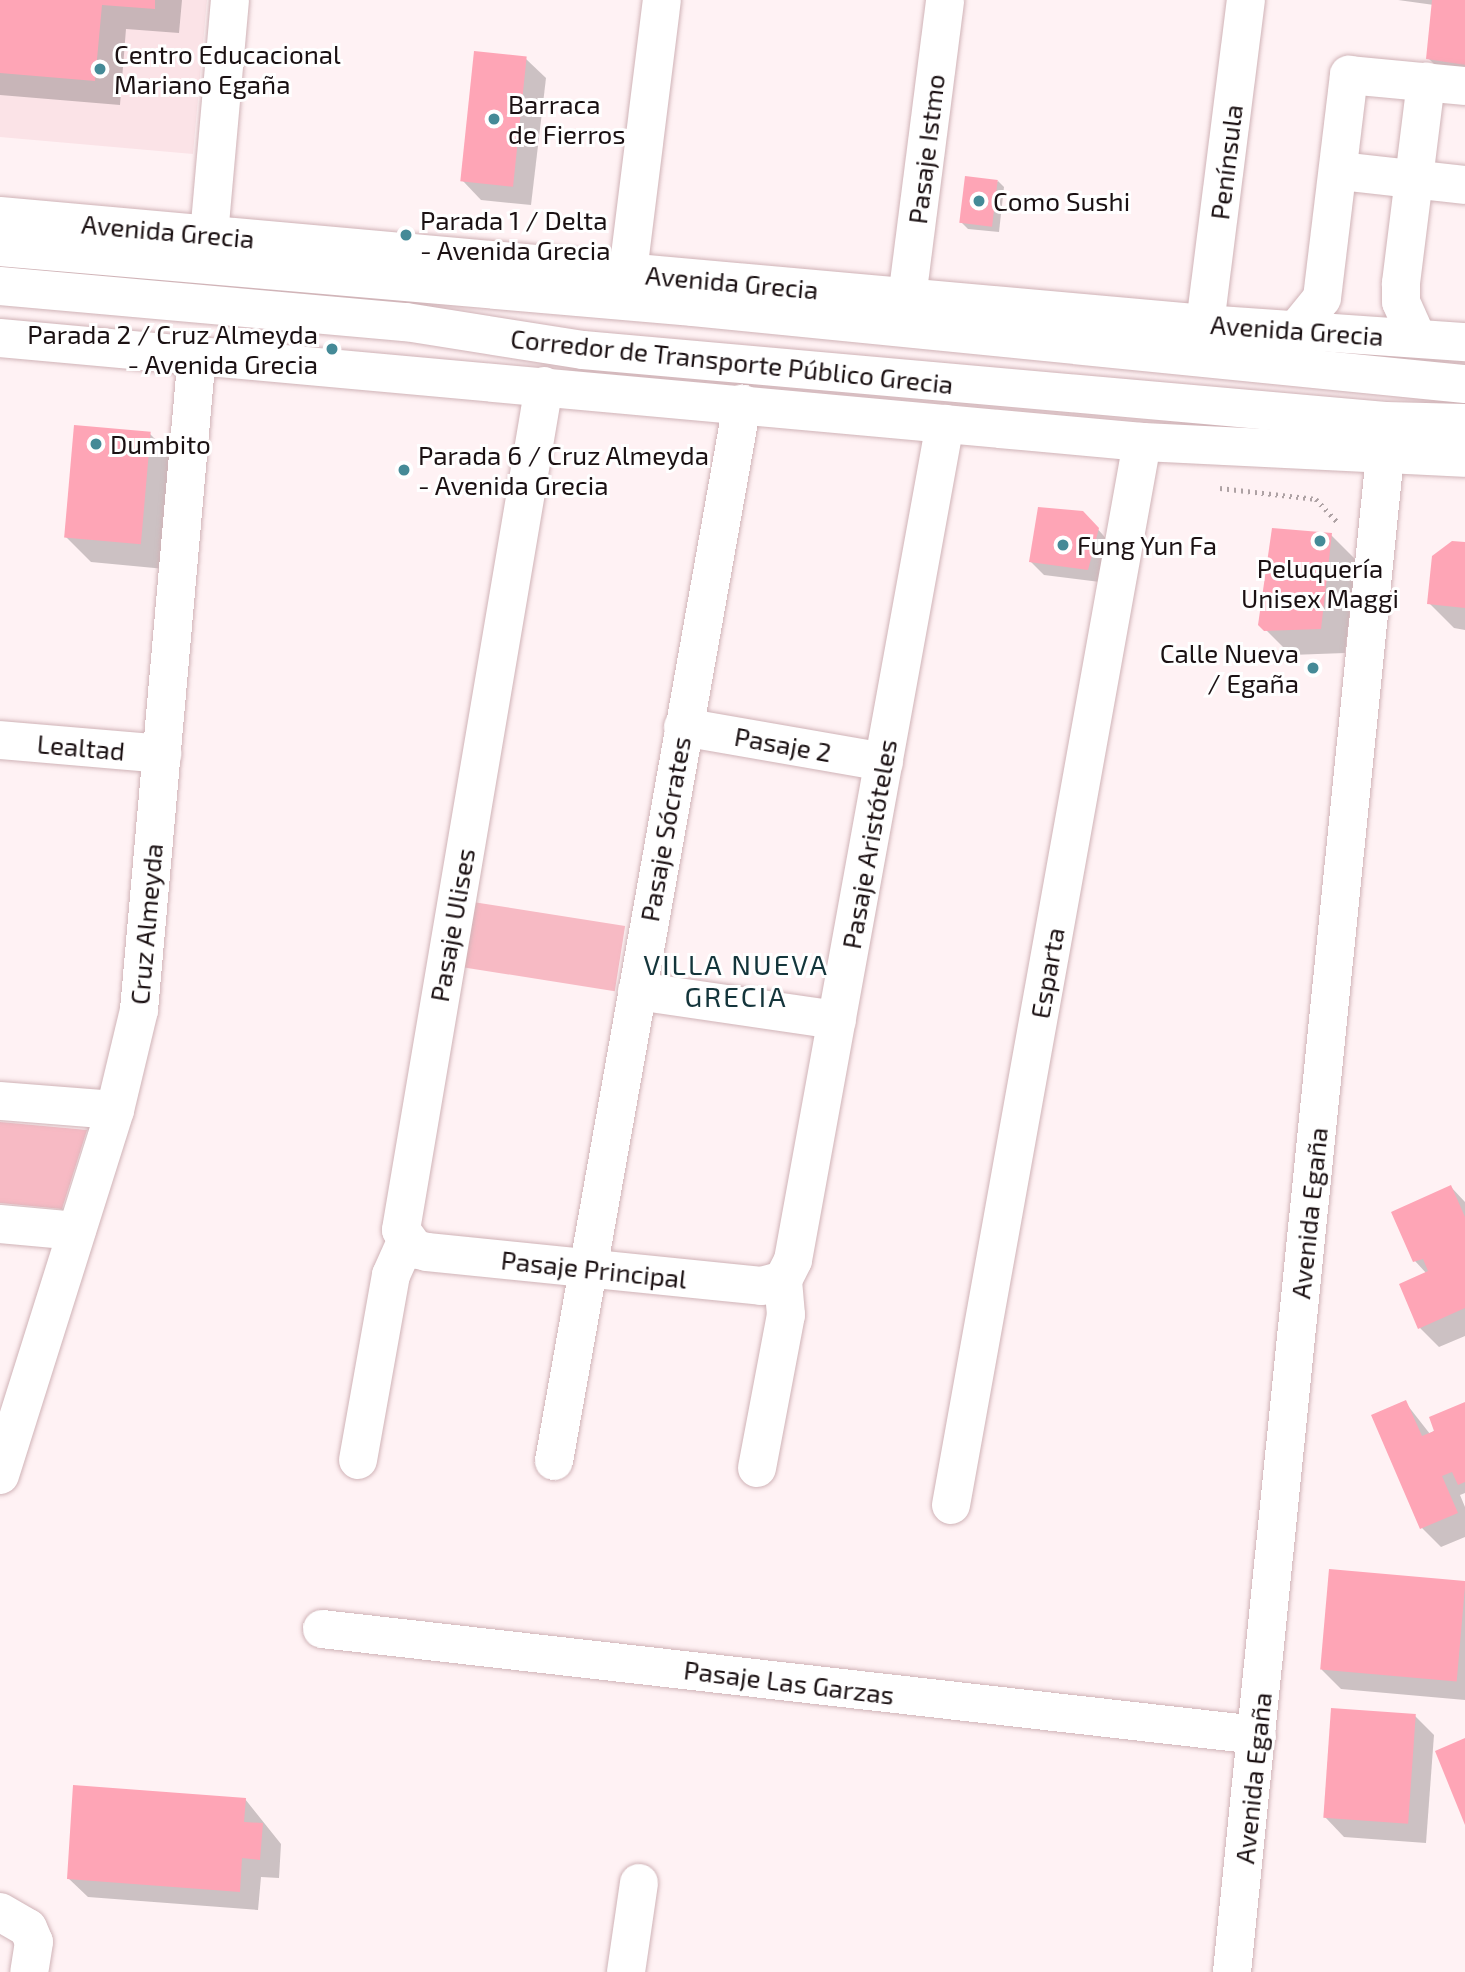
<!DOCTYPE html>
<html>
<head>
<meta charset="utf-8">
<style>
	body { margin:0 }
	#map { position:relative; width:1465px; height:1972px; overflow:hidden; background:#fff2f4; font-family:"Exo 2",sans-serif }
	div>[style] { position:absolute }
	.built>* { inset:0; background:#fbe3e7 }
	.green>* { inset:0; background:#f7bac4; transform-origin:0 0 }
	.shadow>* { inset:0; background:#0003 }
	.building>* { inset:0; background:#fea5b6; transform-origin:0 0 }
	.path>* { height:4.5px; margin-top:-2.25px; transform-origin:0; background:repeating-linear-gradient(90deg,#aea2a4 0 2px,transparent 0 7px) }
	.roads { filter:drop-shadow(0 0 2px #d0b3b7) drop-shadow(0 0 2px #d0b3b7) }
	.minor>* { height:38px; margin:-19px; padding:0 19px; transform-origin:19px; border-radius:19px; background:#fff }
	.major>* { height:38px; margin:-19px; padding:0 19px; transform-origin:19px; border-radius:19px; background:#fff }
	.dots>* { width:19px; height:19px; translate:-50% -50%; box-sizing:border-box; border:4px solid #fff; border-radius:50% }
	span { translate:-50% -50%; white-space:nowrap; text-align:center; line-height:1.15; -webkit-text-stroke:6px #fff; paint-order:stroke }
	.poi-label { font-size:26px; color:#1b1113 }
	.left { translate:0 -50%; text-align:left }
	.right { translate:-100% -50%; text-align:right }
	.street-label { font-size:26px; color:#1b1113 }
	.neighbourhood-label { font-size:28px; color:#14353b; letter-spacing:2px }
</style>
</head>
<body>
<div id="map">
	<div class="built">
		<i style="clip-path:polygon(0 0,207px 0,193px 154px,0 137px)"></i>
	</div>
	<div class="green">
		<i style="left:473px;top:902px;width:154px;height:66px;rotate:9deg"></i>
		<i style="clip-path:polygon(0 1122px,87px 1130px,62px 1209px,0 1203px)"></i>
	</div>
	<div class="shadow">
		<i style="clip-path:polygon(0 0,182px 0,179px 33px,126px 29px,120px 105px,0 95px)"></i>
		<i style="clip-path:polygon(1398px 0,1465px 0,1465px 85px,1453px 83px,1428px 58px,1434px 5px)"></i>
		<i style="clip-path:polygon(526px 59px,546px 78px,531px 205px,481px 200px,462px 180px)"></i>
		<i style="clip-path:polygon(998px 181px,1004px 187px,999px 232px,968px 229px,962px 223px)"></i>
		<i style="clip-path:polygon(150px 434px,175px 459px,165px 569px,91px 562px,66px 537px)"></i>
		<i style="clip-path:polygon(1095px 526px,1110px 543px,1100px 582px,1044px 575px,1031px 562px)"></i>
		<i style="clip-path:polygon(1331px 535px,1356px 560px,1345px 653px,1291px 655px,1260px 624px)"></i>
		<i style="clip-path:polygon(1465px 544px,1465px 630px,1454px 628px,1429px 603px)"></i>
		<i style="clip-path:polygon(1451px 1187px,1465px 1202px,1465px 1336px,1439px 1347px,1420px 1328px,1427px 1274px,1415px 1261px)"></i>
		<i style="clip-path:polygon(1405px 1402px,1430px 1434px,1465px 1404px,1465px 1493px,1460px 1495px,1465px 1507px,1465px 1537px,1441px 1547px,1422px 1528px)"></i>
		<i style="clip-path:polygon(1331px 1571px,1465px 1583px,1465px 1700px,1341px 1689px,1322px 1670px)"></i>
		<i style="clip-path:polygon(1415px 1716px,1434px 1735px,1426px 1843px,1344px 1837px,1325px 1817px)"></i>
		<i style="clip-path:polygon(245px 1799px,281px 1844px,279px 1878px,261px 1877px,258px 1910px,88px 1897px,68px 1878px)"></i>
	</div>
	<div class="building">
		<i style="clip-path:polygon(0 0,155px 0,155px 9px,102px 5px,95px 81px,0 73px)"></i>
		<i style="clip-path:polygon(1432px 0,1465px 0,1465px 65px,1426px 59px)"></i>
		<i style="left:474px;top:51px;width:53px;height:131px;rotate:6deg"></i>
		<i style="left:965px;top:176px;width:33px;height:47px;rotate:7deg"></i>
		<i style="left:74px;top:425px;width:77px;height:113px;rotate:5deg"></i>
		<i style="clip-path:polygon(1038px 507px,1083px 511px,1099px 528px,1088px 570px,1029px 562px)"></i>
		<i style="clip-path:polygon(1272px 528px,1332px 533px,1321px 629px,1264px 631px,1258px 625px)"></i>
		<i style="clip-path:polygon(1452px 541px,1465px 542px,1465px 608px,1427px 604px,1432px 556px)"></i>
		<i style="clip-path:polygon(1451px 1185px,1465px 1217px,1465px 1308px,1418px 1329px,1399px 1284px,1428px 1271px,1423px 1259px,1413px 1262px,1391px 1212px)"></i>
		<i style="clip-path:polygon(1406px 1400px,1422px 1436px,1434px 1431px,1429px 1417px,1465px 1402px,1465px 1482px,1458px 1485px,1452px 1472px,1442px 1476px,1458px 1513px,1420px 1529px,1371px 1415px)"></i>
		<i style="left:1329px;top:1569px;width:137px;height:101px;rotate:5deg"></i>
		<i style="left:1331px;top:1708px;width:85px;height:110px;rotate:4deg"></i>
		<i style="clip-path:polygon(1465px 1738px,1465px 1825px,1435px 1751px)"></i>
		<i style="clip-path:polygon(73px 1785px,246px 1798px,244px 1822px,263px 1823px,260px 1860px,242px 1858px,240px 1892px,67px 1879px)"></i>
	</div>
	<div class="path">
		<i style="left:1220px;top:488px;width:97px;rotate:6.5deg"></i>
		<i style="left:1316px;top:499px;width:33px;rotate:47deg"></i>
	</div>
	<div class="roads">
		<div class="minor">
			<i style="left:1340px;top:171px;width:126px;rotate:6.4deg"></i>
			<i style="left:209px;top:235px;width:236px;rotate:-84.9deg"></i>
			<i style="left:0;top:247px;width:696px;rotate:4.95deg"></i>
			<i style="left:693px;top:307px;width:776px;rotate:5.7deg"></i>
			<i style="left:628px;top:272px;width:274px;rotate:-82.9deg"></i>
			<i style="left:0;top:286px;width:408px;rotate:5.1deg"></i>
			<i style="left:406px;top:322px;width:179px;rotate:9deg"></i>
			<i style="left:583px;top:350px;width:805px;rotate:5.06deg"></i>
			<i style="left:1385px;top:421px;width:80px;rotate:1.4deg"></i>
			<i style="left:907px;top:298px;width:300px;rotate:-82.7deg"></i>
			<i style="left:1205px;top:324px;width:327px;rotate:-82.8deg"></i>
			<i style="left:1296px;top:330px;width:41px;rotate:-50.9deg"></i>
			<i style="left:1322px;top:298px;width:225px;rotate:-83.1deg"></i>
			<i style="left:1349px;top:75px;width:117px;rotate:5.4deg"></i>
			<i style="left:1417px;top:338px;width:39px;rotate:-114deg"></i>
			<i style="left:1401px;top:302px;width:19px;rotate:-90deg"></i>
			<i style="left:1401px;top:283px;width:203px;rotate:-82.9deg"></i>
			<i style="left:544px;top:386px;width:856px;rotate:99.62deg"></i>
			<i style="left:401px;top:1230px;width:24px;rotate:54deg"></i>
			<i style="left:415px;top:1249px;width:12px;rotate:14deg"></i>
			<i style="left:427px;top:1252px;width:336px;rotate:5.8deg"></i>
			<i style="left:761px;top:1286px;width:23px;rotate:-15deg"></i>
			<i style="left:783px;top:1280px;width:22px;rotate:-63deg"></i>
			<i style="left:793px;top:1260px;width:850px;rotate:-79.7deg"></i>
			<i style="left:683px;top:727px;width:204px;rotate:9.9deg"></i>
			<i style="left:0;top:740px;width:163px;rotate:4.9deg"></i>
			<i style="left:637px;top:991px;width:202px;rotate:8.3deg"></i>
			<i style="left:0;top:1101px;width:115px;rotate:4.5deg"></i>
			<i style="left:0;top:1224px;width:77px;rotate:5.2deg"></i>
			<i style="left:358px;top:1460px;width:188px;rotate:-79.9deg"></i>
			<i style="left:391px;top:1275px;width:37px;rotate:-66deg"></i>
			<i style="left:554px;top:1461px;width:1074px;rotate:-79.91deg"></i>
			<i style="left:757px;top:1468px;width:156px;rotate:-79.3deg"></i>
			<i style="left:786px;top:1315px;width:35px;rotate:-95deg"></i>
			<i style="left:0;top:1475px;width:383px;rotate:-72.5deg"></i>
			<i style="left:115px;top:1110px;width:103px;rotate:-76.5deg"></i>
			<i style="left:139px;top:1010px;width:659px;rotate:-84.95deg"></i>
			<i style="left:951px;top:1505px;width:1080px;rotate:-79.81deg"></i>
			<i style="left:322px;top:1629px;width:941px;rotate:6.47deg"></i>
			<i style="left:0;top:1912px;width:32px;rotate:30deg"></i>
			<i style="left:28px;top:1928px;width:15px;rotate:67deg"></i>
			<i style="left:34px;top:1942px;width:30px;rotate:99deg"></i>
			<i style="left:626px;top:1972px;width:90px;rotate:-81.7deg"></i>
			<i style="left:1232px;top:1972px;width:1525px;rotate:-84.24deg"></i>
		</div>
		<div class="major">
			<i style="left:0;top:216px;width:1210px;rotate:5.12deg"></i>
			<i style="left:1205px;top:324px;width:261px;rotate:4deg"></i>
			<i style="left:0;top:338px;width:1147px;rotate:5.2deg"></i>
			<i style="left:1142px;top:442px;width:323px;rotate:2.8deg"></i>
		</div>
	</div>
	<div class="dots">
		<i style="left:100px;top:69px;background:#458a97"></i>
		<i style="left:494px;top:119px;background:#458a97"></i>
		<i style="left:979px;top:201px;background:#458a97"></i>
		<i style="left:406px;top:235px;background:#458a97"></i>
		<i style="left:332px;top:349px;background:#458a97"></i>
		<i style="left:96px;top:444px;background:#458a97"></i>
		<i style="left:404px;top:470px;background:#458a97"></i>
		<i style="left:1320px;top:541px;background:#458a97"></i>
		<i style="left:1063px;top:545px;background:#458a97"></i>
		<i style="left:1313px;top:668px;background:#458a97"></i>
	</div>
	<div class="poi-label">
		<span class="left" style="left:114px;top:69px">Centro Educacional<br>Mariano Egaña</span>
		<span class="left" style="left:508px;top:119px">Barraca<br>de Fierros</span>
		<span class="left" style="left:993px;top:201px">Como Sushi</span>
		<span class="left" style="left:420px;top:235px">Parada 1 / Delta<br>- Avenida Grecia</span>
		<span class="right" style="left:318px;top:349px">Parada 2 / Cruz Almeyda<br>- Avenida Grecia</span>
		<span class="left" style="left:110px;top:444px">Dumbito</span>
		<span class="left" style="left:418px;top:470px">Parada 6 / Cruz Almeyda<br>- Avenida Grecia</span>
		<span class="left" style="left:1077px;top:545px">Fung Yun Fa</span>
		<span style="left:1320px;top:583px">Peluquería<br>Unisex Maggi</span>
		<span class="right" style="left:1299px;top:668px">Calle Nueva<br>/ Egaña</span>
	</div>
	<div class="street-label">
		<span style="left:926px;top:149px;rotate:-83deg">Pasaje Istmo</span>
		<span style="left:1226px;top:162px;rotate:-83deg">Península</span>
		<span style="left:168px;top:231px;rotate:5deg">Avenida Grecia</span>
		<span style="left:732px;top:282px;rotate:5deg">Avenida Grecia</span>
		<span style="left:1297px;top:330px;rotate:4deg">Avenida Grecia</span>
		<span style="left:732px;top:361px;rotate:6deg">Corredor de Transporte Público Grecia</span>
		<span style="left:783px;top:744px;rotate:10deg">Pasaje 2</span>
		<span style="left:81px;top:747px;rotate:5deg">Lealtad</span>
		<span style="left:665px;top:829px;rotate:-80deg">Pasaje Sócrates</span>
		<span style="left:869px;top:844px;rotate:-80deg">Pasaje Aristóteles</span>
		<span style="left:146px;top:924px;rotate:-85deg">Cruz Almeyda</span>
		<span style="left:452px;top:925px;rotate:-80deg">Pasaje Ulises</span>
		<span style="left:1047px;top:973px;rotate:-80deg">Esparta</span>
		<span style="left:1309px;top:1213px;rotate:-84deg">Avenida Egaña</span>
		<span style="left:594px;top:1269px;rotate:6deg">Pasaje Principal</span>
		<span style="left:789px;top:1682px;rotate:7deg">Pasaje Las Garzas</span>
		<span style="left:1253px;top:1778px;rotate:-84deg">Avenida Egaña</span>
	</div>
	<div class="neighbourhood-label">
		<span style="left:736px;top:980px">VILLA NUEVA<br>GRECIA</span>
	</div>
</div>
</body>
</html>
